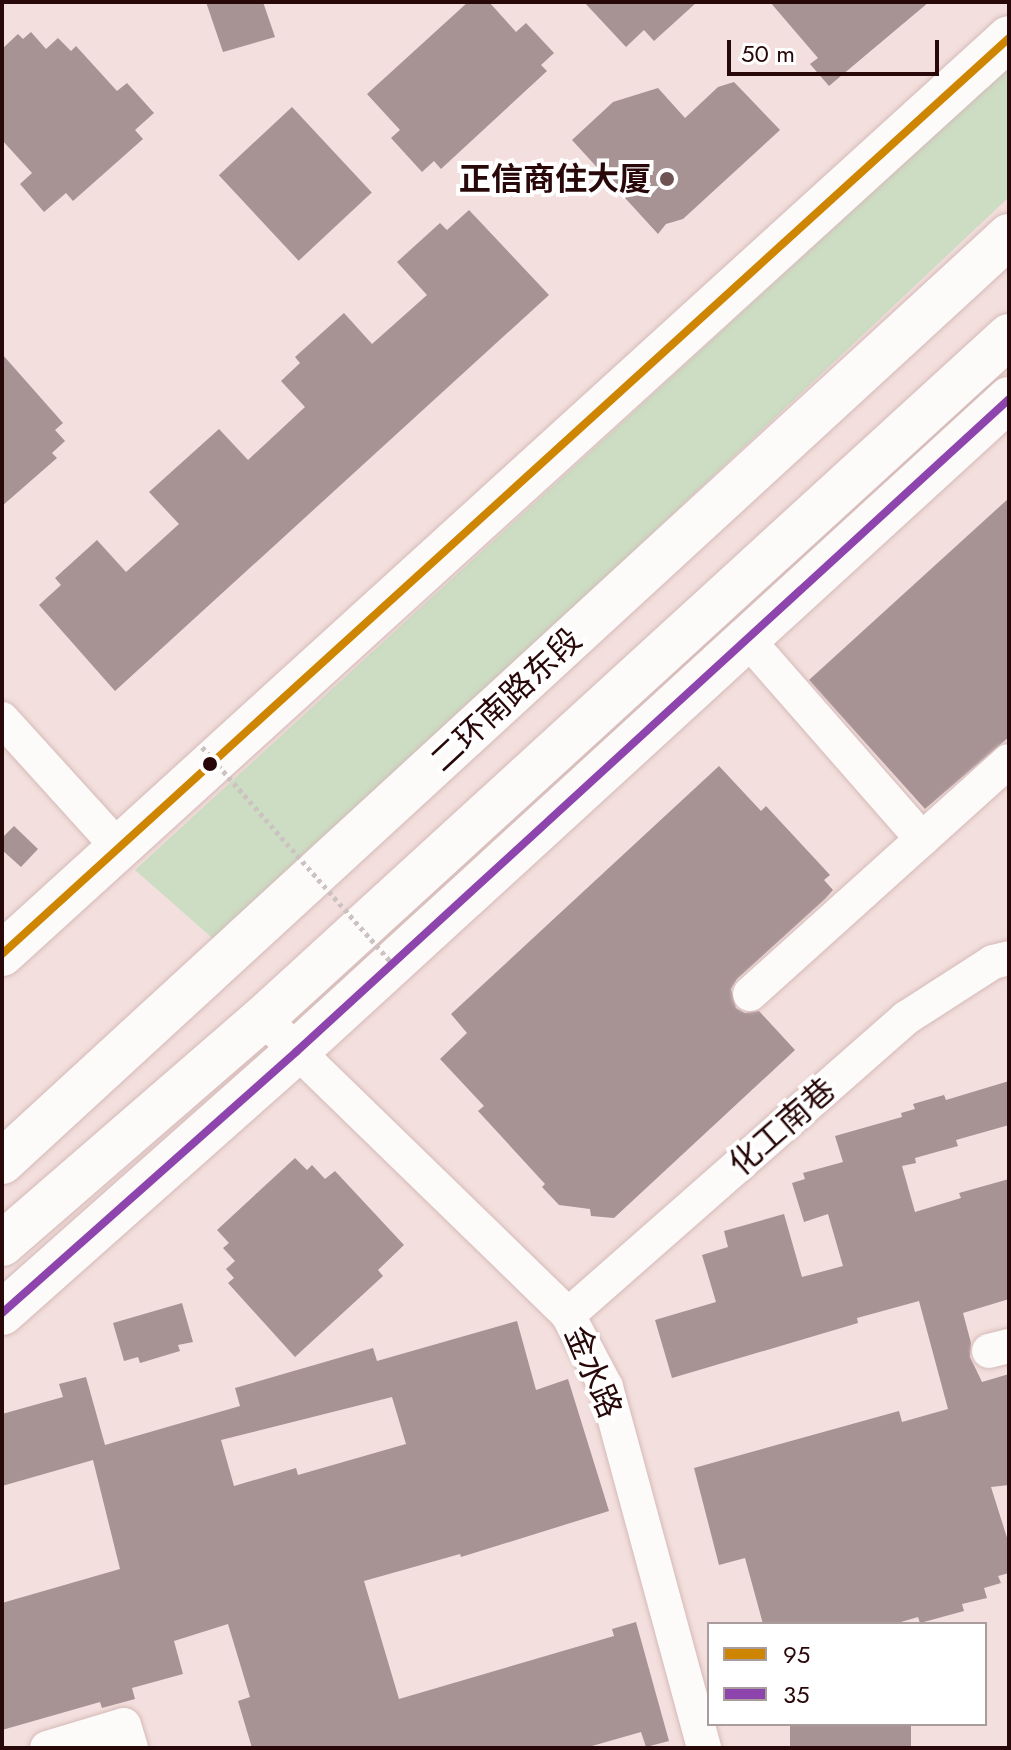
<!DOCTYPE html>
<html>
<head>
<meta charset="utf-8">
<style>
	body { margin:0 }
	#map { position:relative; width:1011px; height:1750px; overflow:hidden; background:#f3dfdd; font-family:Jost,"Noto Sans SC",sans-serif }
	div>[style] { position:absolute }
	.green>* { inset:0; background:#ccddc3 }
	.building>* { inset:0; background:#a79294; transform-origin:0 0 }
	.roads { filter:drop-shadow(0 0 2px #d4bab8) drop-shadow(0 0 2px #d4bab8) }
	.minor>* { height:34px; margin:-17px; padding:0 17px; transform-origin:17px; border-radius:17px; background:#fdfafa }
	.major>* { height:44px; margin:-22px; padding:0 22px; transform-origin:22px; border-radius:22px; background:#fdfafa }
	.highway>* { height:44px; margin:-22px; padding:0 22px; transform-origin:22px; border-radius:22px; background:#fdfafa }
	.path-bridge>* { height:5px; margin-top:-2.5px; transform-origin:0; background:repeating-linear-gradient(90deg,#ccc2c1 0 4px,transparent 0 8px) }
	.bus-1>* { height:8px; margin:-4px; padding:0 4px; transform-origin:4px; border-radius:4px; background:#ce8602 }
	.bus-2>* { height:8px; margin:-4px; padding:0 4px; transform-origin:4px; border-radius:4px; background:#8e44ad }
	.dots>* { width:22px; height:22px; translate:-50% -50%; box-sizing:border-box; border:4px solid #fff; border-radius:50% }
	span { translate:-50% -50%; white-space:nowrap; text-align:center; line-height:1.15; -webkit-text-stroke:8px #fff; paint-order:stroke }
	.poi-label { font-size:32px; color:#280808; font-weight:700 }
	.right { translate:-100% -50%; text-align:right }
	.street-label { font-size:32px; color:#280808 }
	.frame { position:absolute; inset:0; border:4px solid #280808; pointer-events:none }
	.legend { position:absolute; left:707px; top:1622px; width:280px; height:104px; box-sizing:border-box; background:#fff; border:2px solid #a99c9c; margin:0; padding:10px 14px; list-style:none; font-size:24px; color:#280808 }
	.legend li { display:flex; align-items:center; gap:16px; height:40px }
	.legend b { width:40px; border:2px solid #a99c9c }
	.scale { position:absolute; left:727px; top:40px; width:212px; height:36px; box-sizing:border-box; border:4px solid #280808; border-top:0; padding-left:10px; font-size:24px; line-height:28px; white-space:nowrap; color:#280808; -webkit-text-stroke:6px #fff; paint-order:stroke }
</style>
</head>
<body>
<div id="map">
	<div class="green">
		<i style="clip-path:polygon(1009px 67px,1009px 197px,218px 943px,135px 870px)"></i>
	</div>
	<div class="building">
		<i style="clip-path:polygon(206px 2px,263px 2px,275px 37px,223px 52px)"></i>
		<i style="clip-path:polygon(468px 2px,489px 2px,516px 32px,526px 23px,554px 53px,541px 65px,547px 71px,441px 169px,434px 161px,422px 172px,391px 138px,400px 130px,367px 94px)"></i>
		<i style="clip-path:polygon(584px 2px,697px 2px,654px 41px,644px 30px,626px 47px)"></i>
		<i style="clip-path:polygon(770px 2px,929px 2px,829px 86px,810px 64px,818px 58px)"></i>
		<i style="clip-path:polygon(31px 32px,46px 49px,58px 38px,71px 51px,76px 46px,117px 91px,127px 83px,154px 113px,135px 130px,143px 139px,73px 201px,66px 193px,44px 212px,20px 184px,32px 173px,2px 140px,2px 49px,18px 34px,23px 39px)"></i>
		<i style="clip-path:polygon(734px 82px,780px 130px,683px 219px,666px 224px,658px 234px,572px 140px,613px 102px,658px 88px,685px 118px,718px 87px)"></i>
		<i style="left:292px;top:107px;width:117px;height:100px;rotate:47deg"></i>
		<i style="clip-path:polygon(469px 210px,549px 295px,115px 691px,39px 605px,61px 585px,55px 578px,97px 540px,126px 572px,157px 544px,179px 524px,149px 492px,219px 429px,248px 460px,305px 407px,281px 381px,300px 363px,295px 357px,344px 313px,372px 344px,427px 295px,397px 262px,440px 223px,447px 230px)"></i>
		<i style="clip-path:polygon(2px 354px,63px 423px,55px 430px,65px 441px,52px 453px,57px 458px,2px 506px)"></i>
		<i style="clip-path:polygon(1009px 498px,1009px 737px,925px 809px,809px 680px)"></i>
		<i style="clip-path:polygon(719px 766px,761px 811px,766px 806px,830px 875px,824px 880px,833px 890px,825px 899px,737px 979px,731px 989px,736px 1008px,745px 1013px,759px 1011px,795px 1050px,614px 1218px,591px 1216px,590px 1209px,559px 1205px,542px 1187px,545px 1184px,478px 1111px,484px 1106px,440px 1059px,467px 1033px,451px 1014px)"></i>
		<i style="clip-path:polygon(14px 826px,38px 849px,21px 867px,2px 850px,2px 838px)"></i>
		<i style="clip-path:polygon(1009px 1081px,1009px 1125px,956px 1140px,958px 1146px,915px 1158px,916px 1163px,902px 1166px,915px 1212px,961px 1198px,959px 1193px,1009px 1179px,1009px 1299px,963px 1313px,971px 1343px,970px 1357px,982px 1382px,1009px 1374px,1009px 1485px,991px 1487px,1009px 1544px,1009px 1573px,998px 1576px,1001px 1583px,984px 1588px,987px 1598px,962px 1604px,964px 1611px,920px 1623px,918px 1617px,894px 1624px,763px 1624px,745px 1558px,719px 1565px,694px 1468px,899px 1411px,902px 1422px,948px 1409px,919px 1301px,857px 1318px,858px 1323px,672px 1378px,655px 1320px,716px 1302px,702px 1255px,728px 1247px,724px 1231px,784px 1214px,802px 1277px,843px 1266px,828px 1214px,804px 1222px,792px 1183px,805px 1179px,803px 1173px,843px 1162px,835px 1136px,902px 1117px,901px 1113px,915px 1109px,913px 1104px,944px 1095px,946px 1100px)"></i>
		<i style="clip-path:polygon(295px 1158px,307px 1170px,312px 1165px,325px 1179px,335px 1171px,404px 1245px,378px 1270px,383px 1276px,295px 1357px,228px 1283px,234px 1278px,226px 1269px,235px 1261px,223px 1248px,229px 1243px,217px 1230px)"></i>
		<i style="clip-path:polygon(182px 1303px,193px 1342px,178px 1345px,180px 1351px,140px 1363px,138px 1357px,124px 1361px,113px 1323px)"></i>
		<i style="clip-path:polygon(evenodd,517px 1321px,536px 1390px,568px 1379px,609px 1511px,461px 1557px,460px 1554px,364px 1581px,399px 1699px,614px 1636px,612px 1629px,636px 1622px,669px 1741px,646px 1747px,641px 1732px,585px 1748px,252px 1748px,238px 1701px,250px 1697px,228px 1624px,174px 1641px,183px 1674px,132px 1688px,135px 1699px,102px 1708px,100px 1702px,2px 1730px,2px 1603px,120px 1569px,93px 1460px,2px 1486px,2px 1414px,63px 1397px,59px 1384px,86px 1377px,105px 1445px,240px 1406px,235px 1388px,373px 1348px,377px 1361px,517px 1321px,392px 1397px,406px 1444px,298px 1475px,296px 1468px,234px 1486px,221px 1440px,392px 1397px)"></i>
		<i style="left:790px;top:1724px;width:121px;height:25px"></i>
	</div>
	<div class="roads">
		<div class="minor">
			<i style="left:747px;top:639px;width:266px;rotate:48.8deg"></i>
			<i style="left:2px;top:719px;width:173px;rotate:47.8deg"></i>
			<i style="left:750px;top:994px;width:348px;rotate:-42deg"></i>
			<i style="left:263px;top:1018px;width:426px;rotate:44.2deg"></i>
			<i style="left:568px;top:1315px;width:81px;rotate:62.2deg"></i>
			<i style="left:606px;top:1387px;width:374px;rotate:74.8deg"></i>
			<i style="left:568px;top:1315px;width:450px;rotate:-41.3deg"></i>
			<i style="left:906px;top:1018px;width:103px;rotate:-32.8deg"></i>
			<i style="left:993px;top:962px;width:16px;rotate:-14deg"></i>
			<i style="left:989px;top:1351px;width:21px;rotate:-14deg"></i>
			<i style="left:47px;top:1748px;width:80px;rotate:-16.6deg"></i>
			<i style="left:124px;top:1725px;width:24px;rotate:73deg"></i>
		</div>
		<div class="major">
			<i style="left:2px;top:954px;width:1361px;rotate:-42.29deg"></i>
			<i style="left:2px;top:1313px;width:393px;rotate:-41.6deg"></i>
			<i style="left:296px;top:1052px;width:967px;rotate:-42.48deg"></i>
		</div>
		<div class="highway">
			<i style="left:2px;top:1162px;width:1368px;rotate:-42.6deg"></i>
			<i style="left:2px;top:1244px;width:345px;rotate:-40.9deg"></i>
			<i style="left:263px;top:1018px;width:1011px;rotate:-42.43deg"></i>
		</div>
	</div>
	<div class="path-bridge">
		<i style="left:202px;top:747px;width:295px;rotate:48.7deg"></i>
	</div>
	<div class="bus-1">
		<i style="left:2px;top:954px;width:1361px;rotate:-42.29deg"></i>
	</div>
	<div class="bus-2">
		<i style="left:2px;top:1313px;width:393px;rotate:-41.6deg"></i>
		<i style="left:296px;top:1052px;width:967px;rotate:-42.48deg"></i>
	</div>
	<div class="dots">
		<i style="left:667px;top:179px;background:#6f5353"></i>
		<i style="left:210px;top:764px;background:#280808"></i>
	</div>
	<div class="poi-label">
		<span class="right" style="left:651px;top:179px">正信商住大厦</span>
	</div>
	<div class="street-label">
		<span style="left:506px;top:700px;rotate:-43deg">二环南路东段</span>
		<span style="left:782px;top:1127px;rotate:-41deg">化工南巷</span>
		<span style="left:593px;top:1372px;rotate:67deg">金水路</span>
	</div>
	<div class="frame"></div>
	<ul class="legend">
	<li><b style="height:10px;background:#ce8602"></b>95</li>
	<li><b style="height:10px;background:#8e44ad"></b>35</li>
	</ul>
	<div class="scale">50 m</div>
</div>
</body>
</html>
